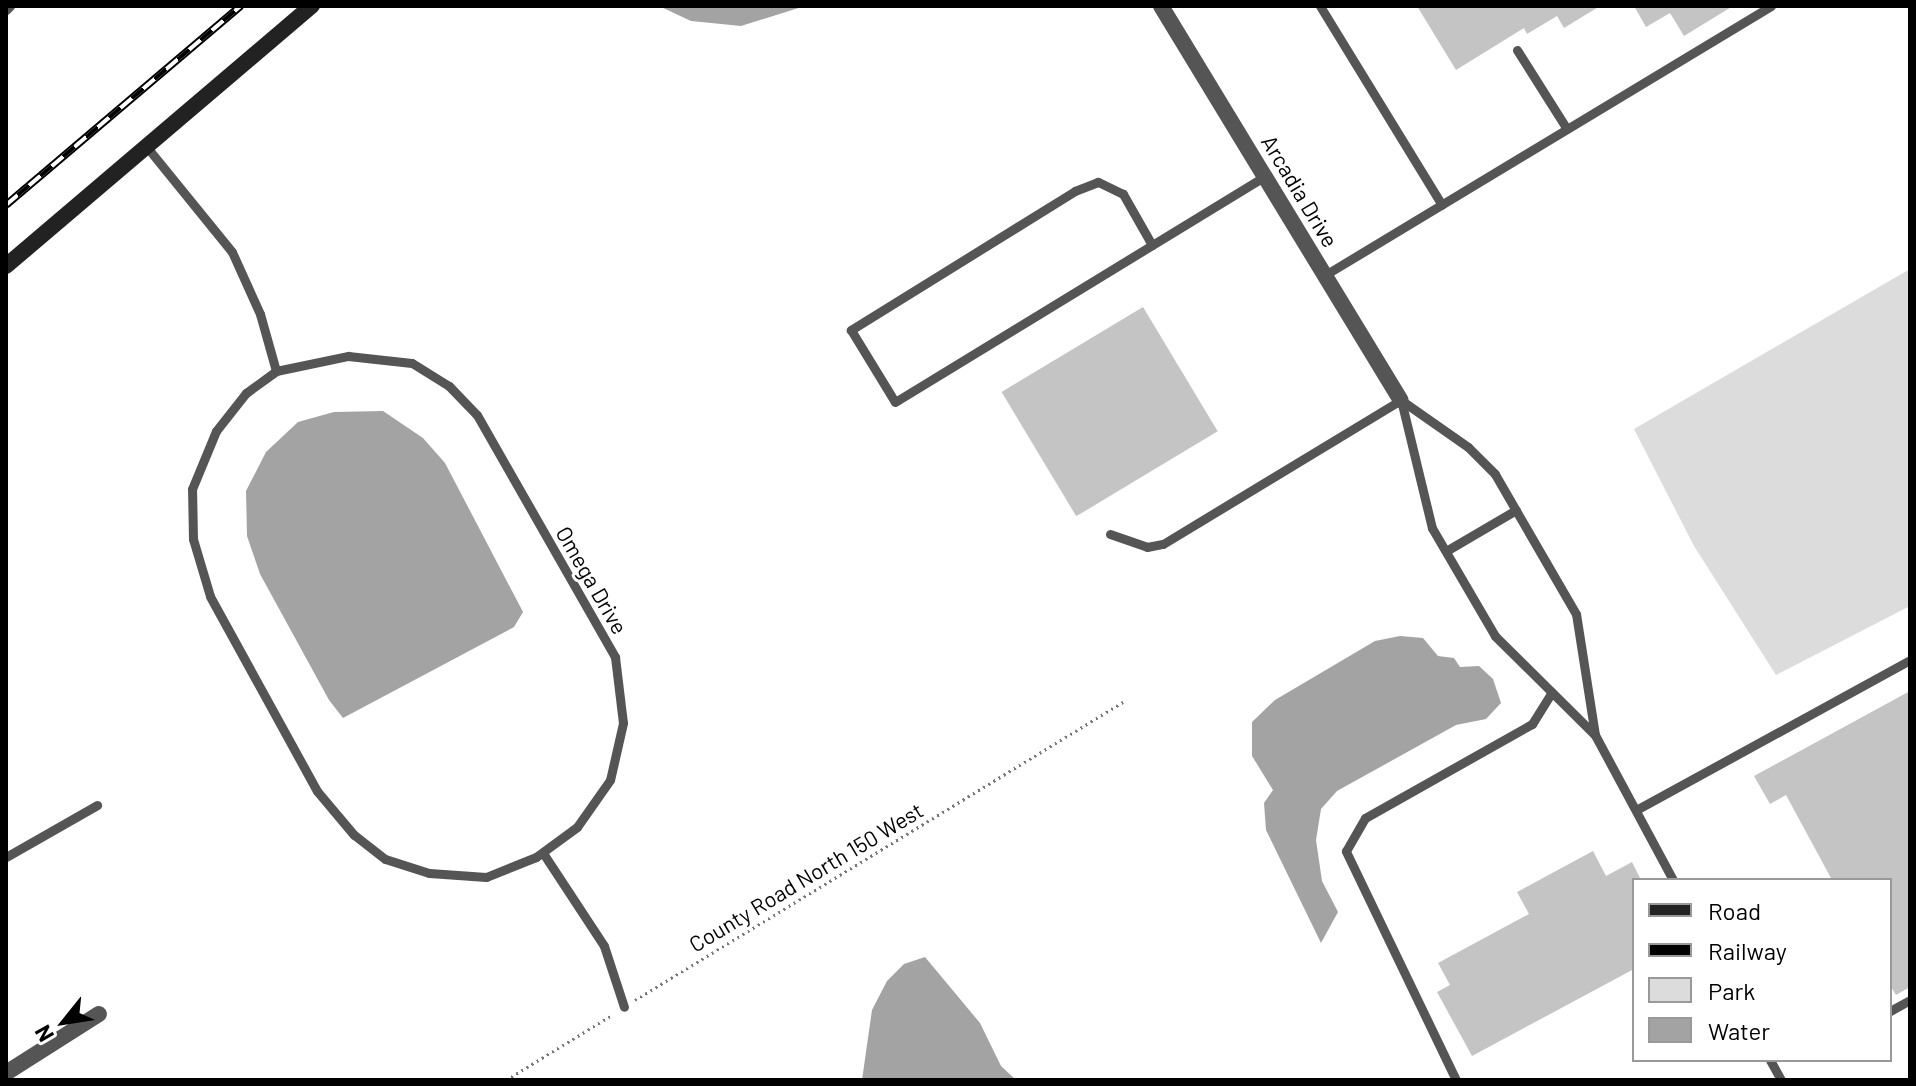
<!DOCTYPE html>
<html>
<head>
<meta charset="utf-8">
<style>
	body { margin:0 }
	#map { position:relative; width:1916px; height:1086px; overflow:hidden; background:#fff; font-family:Barlow,sans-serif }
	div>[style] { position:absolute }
	.green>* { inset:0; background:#dcdcdc }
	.water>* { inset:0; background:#a3a3a3 }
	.building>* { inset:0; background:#c4c4c4; transform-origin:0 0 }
	.path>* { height:3px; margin-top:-1.5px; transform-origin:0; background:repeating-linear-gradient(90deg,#777 0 2px,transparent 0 6px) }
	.lane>* { height:9px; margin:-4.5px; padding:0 4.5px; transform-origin:4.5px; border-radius:4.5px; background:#555 }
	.street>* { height:16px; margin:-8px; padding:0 8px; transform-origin:8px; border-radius:8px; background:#555 }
	.secondary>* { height:16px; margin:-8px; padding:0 8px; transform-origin:8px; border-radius:8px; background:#222 }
	.rail>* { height:8px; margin-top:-4px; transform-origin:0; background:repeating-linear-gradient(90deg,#fff 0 15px,#000 0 30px); box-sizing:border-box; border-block:2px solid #000 }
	span { translate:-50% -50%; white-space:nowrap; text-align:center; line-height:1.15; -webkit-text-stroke:6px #fff; paint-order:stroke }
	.street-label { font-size:22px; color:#000 }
	.frame { position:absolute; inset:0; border:8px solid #000; pointer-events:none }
	.legend { position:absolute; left:1632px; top:878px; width:260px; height:184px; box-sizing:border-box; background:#fff; border:2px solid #999; margin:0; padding:10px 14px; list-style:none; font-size:24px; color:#000 }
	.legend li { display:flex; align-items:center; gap:16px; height:40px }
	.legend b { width:40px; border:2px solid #999 }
	.north { position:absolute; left:24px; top:982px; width:80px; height:80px; -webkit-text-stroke:6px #fff; paint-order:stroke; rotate:240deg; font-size:22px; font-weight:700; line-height:32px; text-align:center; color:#000 }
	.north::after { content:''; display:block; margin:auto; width:28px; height:36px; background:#000; clip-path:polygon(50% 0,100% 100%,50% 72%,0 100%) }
</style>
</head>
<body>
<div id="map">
	<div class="green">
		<i style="clip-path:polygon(1910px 269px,1910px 606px,1776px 675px,1694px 546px,1634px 429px)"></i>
	</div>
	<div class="water">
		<i style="clip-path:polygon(659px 6px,805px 6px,741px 26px,691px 21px)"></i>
		<i style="clip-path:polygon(383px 411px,423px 438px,445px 463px,523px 612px,514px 627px,343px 718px,329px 700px,260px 574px,247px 536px,246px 491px,266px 452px,298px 422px,334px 412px)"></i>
		<i style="clip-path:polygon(1400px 636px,1423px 638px,1438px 656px,1454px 658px,1460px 667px,1479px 666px,1493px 679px,1501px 703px,1486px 719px,1456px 725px,1337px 791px,1321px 809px,1316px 840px,1322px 881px,1338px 912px,1321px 943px,1266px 830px,1264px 803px,1273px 790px,1252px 756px,1252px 722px,1275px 700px,1375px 641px)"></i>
		<i style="clip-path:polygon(925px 957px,980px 1023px,1001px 1066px,1016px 1080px,862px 1080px,872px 1010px,887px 981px,904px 964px)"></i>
	</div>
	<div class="building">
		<i style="clip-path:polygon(1417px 6px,1600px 6px,1564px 28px,1557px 16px,1527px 34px,1524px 28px,1456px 70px)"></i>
		<i style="clip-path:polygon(1634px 6px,1733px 6px,1684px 36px,1670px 13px,1646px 27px)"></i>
		<i style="left:1143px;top:307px;width:145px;height:165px;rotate:59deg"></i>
		<i style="clip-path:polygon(1910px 691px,1910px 987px,1896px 995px,1890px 985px,1890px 880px,1832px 880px,1786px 795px,1770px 804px,1754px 776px)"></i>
		<i style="clip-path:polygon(1593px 851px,1606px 876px,1632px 862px,1641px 880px,1634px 880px,1634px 969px,1472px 1056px,1437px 992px,1450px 985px,1438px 963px,1529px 914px,1517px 892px)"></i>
	</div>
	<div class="path">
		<i style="left:635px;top:1000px;width:572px;rotate:-31.41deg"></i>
		<i style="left:506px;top:1080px;width:124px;rotate:-31.5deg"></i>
	</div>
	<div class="lane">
		<i style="left:1320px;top:6px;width:233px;rotate:58.5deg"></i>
		<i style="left:6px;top:10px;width:6px;rotate:-45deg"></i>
		<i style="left:1517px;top:50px;width:93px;rotate:57.7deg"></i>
		<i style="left:146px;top:146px;width:136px;rotate:50.9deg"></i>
		<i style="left:232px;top:252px;width:68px;rotate:65.7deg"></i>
		<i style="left:260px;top:314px;width:59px;rotate:74.3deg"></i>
		<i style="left:1152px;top:245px;width:59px;rotate:-119.6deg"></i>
		<i style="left:1123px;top:194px;width:28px;rotate:-154deg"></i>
		<i style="left:1098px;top:182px;width:25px;rotate:159deg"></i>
		<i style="left:1075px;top:191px;width:264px;rotate:148.2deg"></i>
		<i style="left:851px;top:330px;width:84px;rotate:58.6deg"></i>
		<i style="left:895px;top:402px;width:434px;rotate:-31.4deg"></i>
		<i style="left:1325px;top:275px;width:521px;rotate:-31.1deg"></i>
		<i style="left:348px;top:356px;width:64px;rotate:6.2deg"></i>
		<i style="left:412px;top:363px;width:44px;rotate:31.9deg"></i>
		<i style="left:449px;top:386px;width:40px;rotate:46deg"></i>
		<i style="left:477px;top:415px;width:279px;rotate:60.3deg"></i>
		<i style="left:615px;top:657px;width:66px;rotate:83.1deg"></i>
		<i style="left:623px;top:723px;width:58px;rotate:102.8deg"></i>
		<i style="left:610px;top:780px;width:57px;rotate:125.1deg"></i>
		<i style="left:577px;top:827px;width:51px;rotate:143.8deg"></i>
		<i style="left:536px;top:857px;width:54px;rotate:158.2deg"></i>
		<i style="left:486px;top:877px;width:57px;rotate:-176deg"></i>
		<i style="left:429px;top:873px;width:46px;rotate:-162.3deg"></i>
		<i style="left:385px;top:859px;width:39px;rotate:-142deg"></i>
		<i style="left:354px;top:835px;width:57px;rotate:-130.1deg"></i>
		<i style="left:317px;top:791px;width:222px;rotate:-118.8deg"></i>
		<i style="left:210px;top:596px;width:59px;rotate:-106.6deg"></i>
		<i style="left:193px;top:539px;width:50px;rotate:-91.1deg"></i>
		<i style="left:192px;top:489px;width:63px;rotate:-67.5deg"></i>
		<i style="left:216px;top:431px;width:48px;rotate:-51.7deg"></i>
		<i style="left:246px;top:393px;width:37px;rotate:-36deg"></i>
		<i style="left:276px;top:371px;width:74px;rotate:-11.8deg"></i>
		<i style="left:1110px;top:534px;width:39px;rotate:19deg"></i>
		<i style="left:1147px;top:547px;width:16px;rotate:-11deg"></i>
		<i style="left:1163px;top:544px;width:278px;rotate:-31.2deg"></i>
		<i style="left:1446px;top:551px;width:81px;rotate:-30.4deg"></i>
		<i style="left:1595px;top:735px;width:122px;rotate:-98.9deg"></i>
		<i style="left:1576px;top:614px;width:162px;rotate:-120.1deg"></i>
		<i style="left:1495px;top:474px;width:38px;rotate:-135deg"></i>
		<i style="left:1468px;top:447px;width:82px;rotate:-145deg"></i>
		<i style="left:1401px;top:400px;width:132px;rotate:76.4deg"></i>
		<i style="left:1432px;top:528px;width:125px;rotate:59.7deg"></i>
		<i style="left:1495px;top:636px;width:141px;rotate:44.7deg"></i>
		<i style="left:1595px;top:735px;width:165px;rotate:61.7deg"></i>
		<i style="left:1636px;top:810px;width:312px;rotate:-28.7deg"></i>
		<i style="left:543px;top:853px;width:111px;rotate:56.7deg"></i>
		<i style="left:604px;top:946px;width:64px;rotate:71.8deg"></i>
		<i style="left:6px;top:857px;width:105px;rotate:-29.7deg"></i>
		<i style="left:1890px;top:1011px;width:23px;rotate:-29deg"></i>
		<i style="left:1770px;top:1060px;width:23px;rotate:61deg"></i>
		<i style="left:1456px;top:1080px;width:254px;rotate:-115.7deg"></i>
		<i style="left:1346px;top:851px;width:38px;rotate:-60deg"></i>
		<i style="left:1365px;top:818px;width:192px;rotate:-29.4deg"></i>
		<i style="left:1532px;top:724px;width:36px;rotate:-58deg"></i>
	</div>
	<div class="street">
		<i style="left:1161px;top:6px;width:461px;rotate:58.7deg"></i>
		<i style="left:6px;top:1073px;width:110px;rotate:-32.4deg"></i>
	</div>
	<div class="secondary">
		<i style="left:6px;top:266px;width:402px;rotate:-40.4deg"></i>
	</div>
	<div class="rail">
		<i style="left:6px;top:205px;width:308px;rotate:-40.3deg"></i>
	</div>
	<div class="street-label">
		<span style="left:1300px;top:191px;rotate:59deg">Arcadia Drive</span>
		<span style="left:592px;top:580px;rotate:60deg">Omega Drive</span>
		<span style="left:806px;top:877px;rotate:-31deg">County Road North 150 West</span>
	</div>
	<div class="frame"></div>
	<ul class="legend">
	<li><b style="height:10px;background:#222"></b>Road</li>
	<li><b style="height:10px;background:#000"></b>Railway</li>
	<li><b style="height:22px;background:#dcdcdc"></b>Park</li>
	<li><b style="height:22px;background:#a3a3a3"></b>Water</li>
	</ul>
	<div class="north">N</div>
</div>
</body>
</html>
